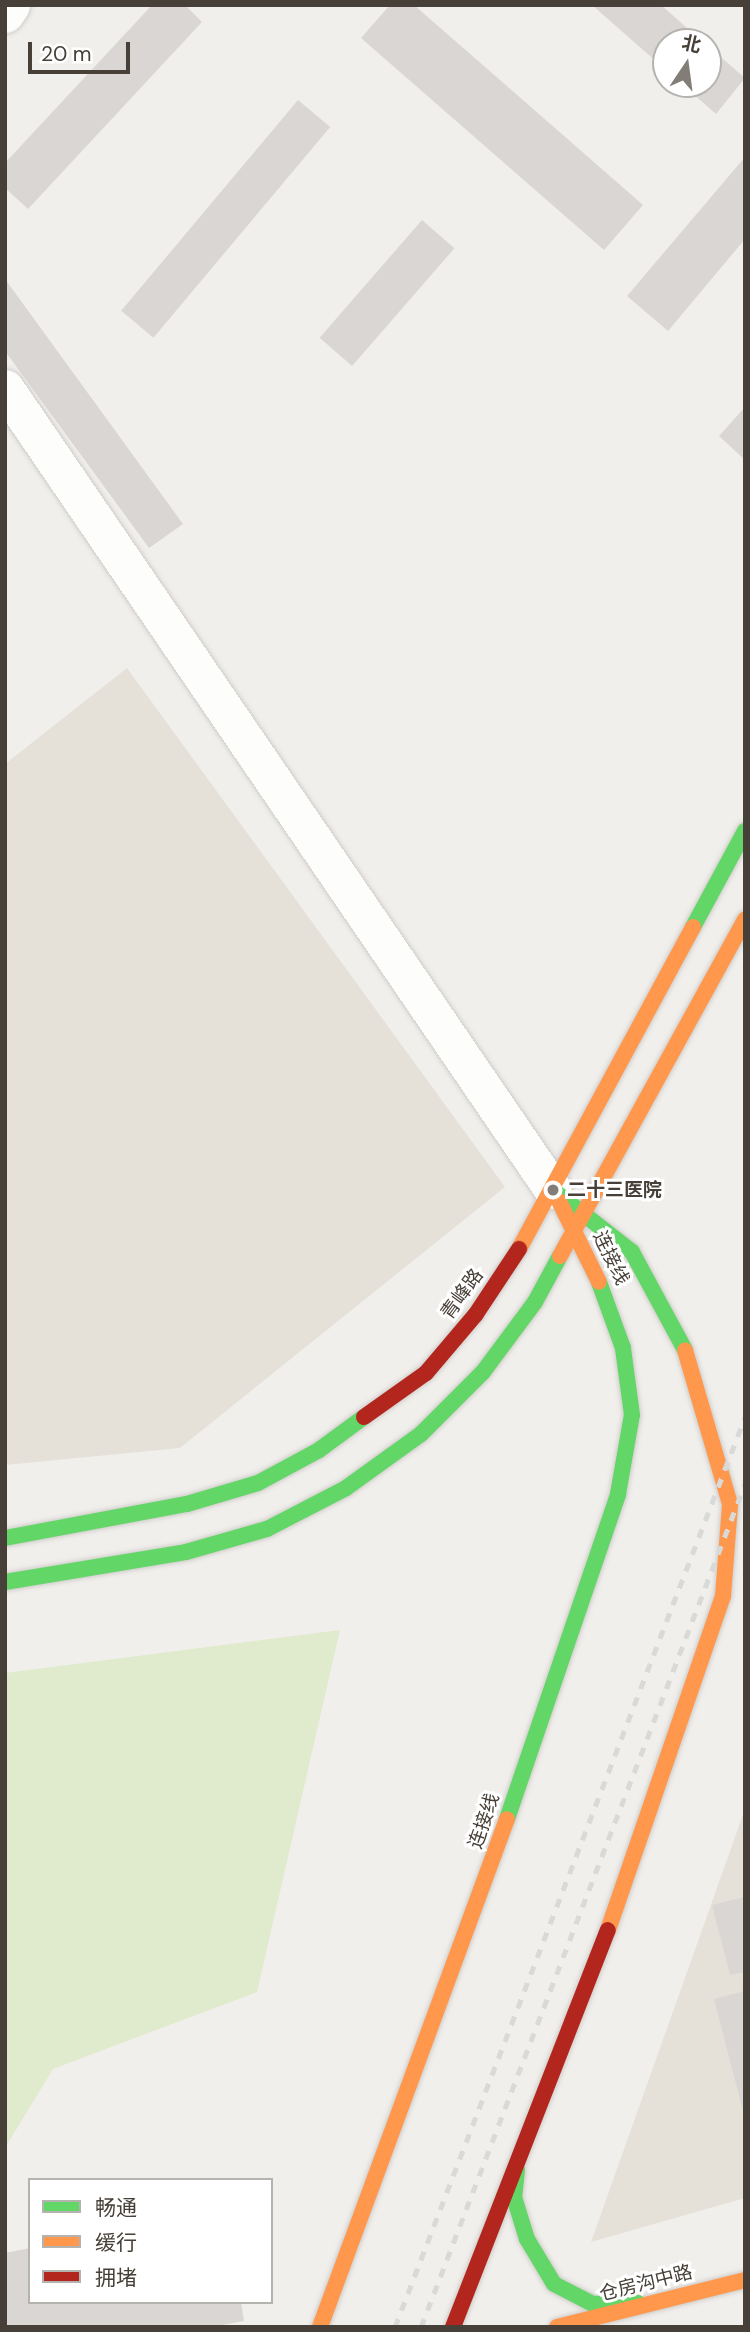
<!DOCTYPE html>
<html>
<head>
<meta charset="utf-8">
<style>
	body { margin:0 }
	#map { position:relative; width:750px; height:2332px; overflow:hidden; background:#f1efec; font-family:"DM Sans","Noto Sans SC",sans-serif }
	div>[style] { position:absolute }
	.residential>* { inset:0; background:#e5e1d9 }
	.green>* { inset:0; background:#e0eacd }
	.building>* { inset:0; background:#d9d6d3; transform-origin:0 0 }
	.roads { filter:drop-shadow(0 0 2px #cfcdc9) drop-shadow(0 0 2px #cfcdc9) }
	.street>* { height:37px; margin:-18.5px; padding:0 18.5px; transform-origin:18.5px; border-radius:18.5px; background:#fdfdfc }
	.fast>* { height:16px; margin:-8px; padding:0 8px; transform-origin:8px; border-radius:8px; background:#63d668 }
	.slow>* { height:16px; margin:-8px; padding:0 8px; transform-origin:8px; border-radius:8px; background:#ff974d }
	.jam>* { height:16px; margin:-8px; padding:0 8px; transform-origin:8px; border-radius:8px; background:#b3261e }
	.rail>* { height:5px; margin-top:-2.5px; transform-origin:0; background:repeating-linear-gradient(90deg,#d9d9d8 0 9px,transparent 0 18px) }
	.dots>* { width:19px; height:19px; translate:-50% -50%; box-sizing:border-box; border:4px solid #fff; border-radius:50% }
	span { translate:-50% -50%; white-space:nowrap; text-align:center; line-height:1.15; -webkit-text-stroke:6px #fff; paint-order:stroke }
	.poi-label { font-size:19px; color:#474038; font-weight:700 }
	.left { translate:0 -50%; text-align:left }
	.street-label { font-size:19px; color:#474038 }
	.frame { position:absolute; inset:0; border:7px solid #474038; pointer-events:none }
	.legend { position:absolute; left:28px; top:2178px; width:245px; height:126px; box-sizing:border-box; background:#fff; border:2px solid #b5b3af; margin:0; padding:9px 12px; list-style:none; font-size:21px; color:#474038 }
	.legend li { display:flex; align-items:center; gap:14px; height:35px }
	.legend b { width:35px; border:2px solid #b5b3af }
	.north { position:absolute; left:652px; top:28px; width:70px; height:70px; box-sizing:border-box; background:#fff; border:2px solid #b5b3af; border-radius:50%; rotate:13deg; font-size:19px; font-weight:700; line-height:28px; text-align:center; color:#474038 }
	.north::after { content:''; display:block; margin:auto; width:24px; height:32px; background:#827d77; clip-path:polygon(50% 0,100% 100%,50% 72%,0 100%) }
	.scale { position:absolute; left:28px; top:42px; width:102px; height:32px; box-sizing:border-box; border:4px solid #474038; border-top:0; padding-left:9px; font-size:21px; line-height:24px; white-space:nowrap; color:#474038; -webkit-text-stroke:5px #fff; paint-order:stroke }
</style>
</head>
<body>
<div id="map">
	<div class="residential">
		<i style="clip-path:polygon(127px 668px,505px 1187px,180px 1448px,5px 1465px,5px 764px)"></i>
		<i style="clip-path:polygon(745px 1809px,745px 2198px,591px 2242px)"></i>
	</div>
	<div class="green">
		<i style="clip-path:polygon(340px 1630px,257px 1992px,53px 2069px,5px 2148px,5px 1673px)"></i>
	</div>
	<div class="building">
		<i style="clip-path:polygon(152px 5px,185px 5px,202px 22px,28px 209px,5px 188px,5px 163px)"></i>
		<i style="clip-path:polygon(390px 5px,414px 5px,643px 205px,604px 250px,361px 38px)"></i>
		<i style="clip-path:polygon(592px 5px,661px 5px,703px 42px,666px 42px,666px 70px)"></i>
		<i style="clip-path:polygon(708px 46px,745px 78px,716px 114px,682px 84px,708px 84px)"></i>
		<i style="left:298px;top:100px;width:42px;height:275px;rotate:40deg"></i>
		<i style="clip-path:polygon(745px 157px,745px 239px,668px 331px,627px 296px)"></i>
		<i style="left:422px;top:220px;width:43px;height:156px;rotate:41deg"></i>
		<i style="clip-path:polygon(5px 279px,183px 524px,149px 548px,5px 351px)"></i>
		<i style="clip-path:polygon(745px 407px,745px 460px,719px 436px)"></i>
		<i style="clip-path:polygon(745px 1897px,745px 1972px,730px 1975px,712px 1905px)"></i>
		<i style="clip-path:polygon(745px 1991px,745px 2114px,744px 2115px,714px 1999px)"></i>
		<i style="clip-path:polygon(30px 2248px,30px 2302px,241px 2302px,244px 2321px,212px 2327px,5px 2327px,5px 2253px)"></i>
	</div>
	<div class="roads">
		<div class="street">
			<i style="left:5px;top:14px;width:11px;rotate:-56deg"></i>
			<i style="left:5px;top:388px;width:971px;rotate:55.66deg"></i>
		</div>
		<div class="fast">
			<i style="left:693px;top:927px;width:109px;rotate:-61.6deg"></i>
			<i style="left:553px;top:1190px;width:100px;rotate:38.1deg"></i>
			<i style="left:632px;top:1252px;width:111px;rotate:61.6deg"></i>
			<i style="left:5px;top:1538px;width:185px;rotate:-10.6deg"></i>
			<i style="left:187px;top:1504px;width:74px;rotate:-16.5deg"></i>
			<i style="left:258px;top:1483px;width:69px;rotate:-28.4deg"></i>
			<i style="left:319px;top:1450px;width:56px;rotate:-36.3deg"></i>
			<i style="left:5px;top:1582px;width:183px;rotate:-9.4deg"></i>
			<i style="left:186px;top:1552px;width:84px;rotate:-15.9deg"></i>
			<i style="left:267px;top:1529px;width:89px;rotate:-27.4deg"></i>
			<i style="left:346px;top:1488px;width:92px;rotate:-35.8deg"></i>
			<i style="left:421px;top:1434px;width:88px;rotate:-45deg"></i>
			<i style="left:483px;top:1372px;width:87px;rotate:-53.4deg"></i>
			<i style="left:535px;top:1302px;width:52px;rotate:-61.5deg"></i>
			<i style="left:507px;top:1819px;width:343px;rotate:-71.1deg"></i>
			<i style="left:618px;top:1494px;width:80px;rotate:-80deg"></i>
			<i style="left:632px;top:1415px;width:68px;rotate:-97.7deg"></i>
			<i style="left:623px;top:1348px;width:70px;rotate:-110deg"></i>
			<i style="left:517px;top:2170px;width:27px;rotate:96deg"></i>
			<i style="left:514px;top:2197px;width:44px;rotate:72.8deg"></i>
			<i style="left:527px;top:2239px;width:52px;rotate:59deg"></i>
			<i style="left:554px;top:2284px;width:44px;rotate:27.1deg"></i>
			<i style="left:593px;top:2304px;width:45px;rotate:-1.3deg"></i>
		</div>
		<div class="slow">
			<i style="left:559px;top:1201px;width:90px;rotate:63.7deg"></i>
			<i style="left:519px;top:1249px;width:366px;rotate:-61.6deg"></i>
			<i style="left:560px;top:1256px;width:384px;rotate:-61.2deg"></i>
			<i style="left:608px;top:1930px;width:353px;rotate:-71deg"></i>
			<i style="left:723px;top:1596px;width:92px;rotate:-85.6deg"></i>
			<i style="left:730px;top:1504px;width:160px;rotate:-106.3deg"></i>
			<i style="left:320px;top:2327px;width:541px;rotate:-69.79deg"></i>
			<i style="left:557px;top:2327px;width:194px;rotate:-14deg"></i>
		</div>
		<div class="jam">
			<i style="left:364px;top:1417px;width:76px;rotate:-35.4deg"></i>
			<i style="left:426px;top:1373px;width:77px;rotate:-49.7deg"></i>
			<i style="left:476px;top:1314px;width:78px;rotate:-56.5deg"></i>
			<i style="left:453px;top:2327px;width:426px;rotate:-68.7deg"></i>
		</div>
	</div>
	<div class="rail">
		<i style="left:395px;top:2327px;width:975px;rotate:-68.96deg"></i>
		<i style="left:421px;top:2327px;width:903px;rotate:-68.98deg"></i>
	</div>
	<div class="dots">
		<i style="left:553px;top:1190px;background:#827d77"></i>
	</div>
	<div class="poi-label">
		<span class="left" style="left:567px;top:1190px">二十三医院</span>
	</div>
	<div class="street-label">
		<span style="left:611px;top:1258px;rotate:64deg">连接线</span>
		<span style="left:462px;top:1294px;rotate:-54deg">青峰路</span>
		<span style="left:484px;top:1821px;rotate:-71deg">连接线</span>
		<span style="left:646px;top:2283px;rotate:-14deg">仓房沟中路</span>
	</div>
	<div class="frame"></div>
	<ul class="legend">
	<li><b style="height:9px;background:#63d668"></b>畅通</li>
	<li><b style="height:9px;background:#ff974d"></b>缓行</li>
	<li><b style="height:9px;background:#b3261e"></b>拥堵</li>
	</ul>
	<div class="north">北</div>
	<div class="scale">20 m</div>
</div>
</body>
</html>
